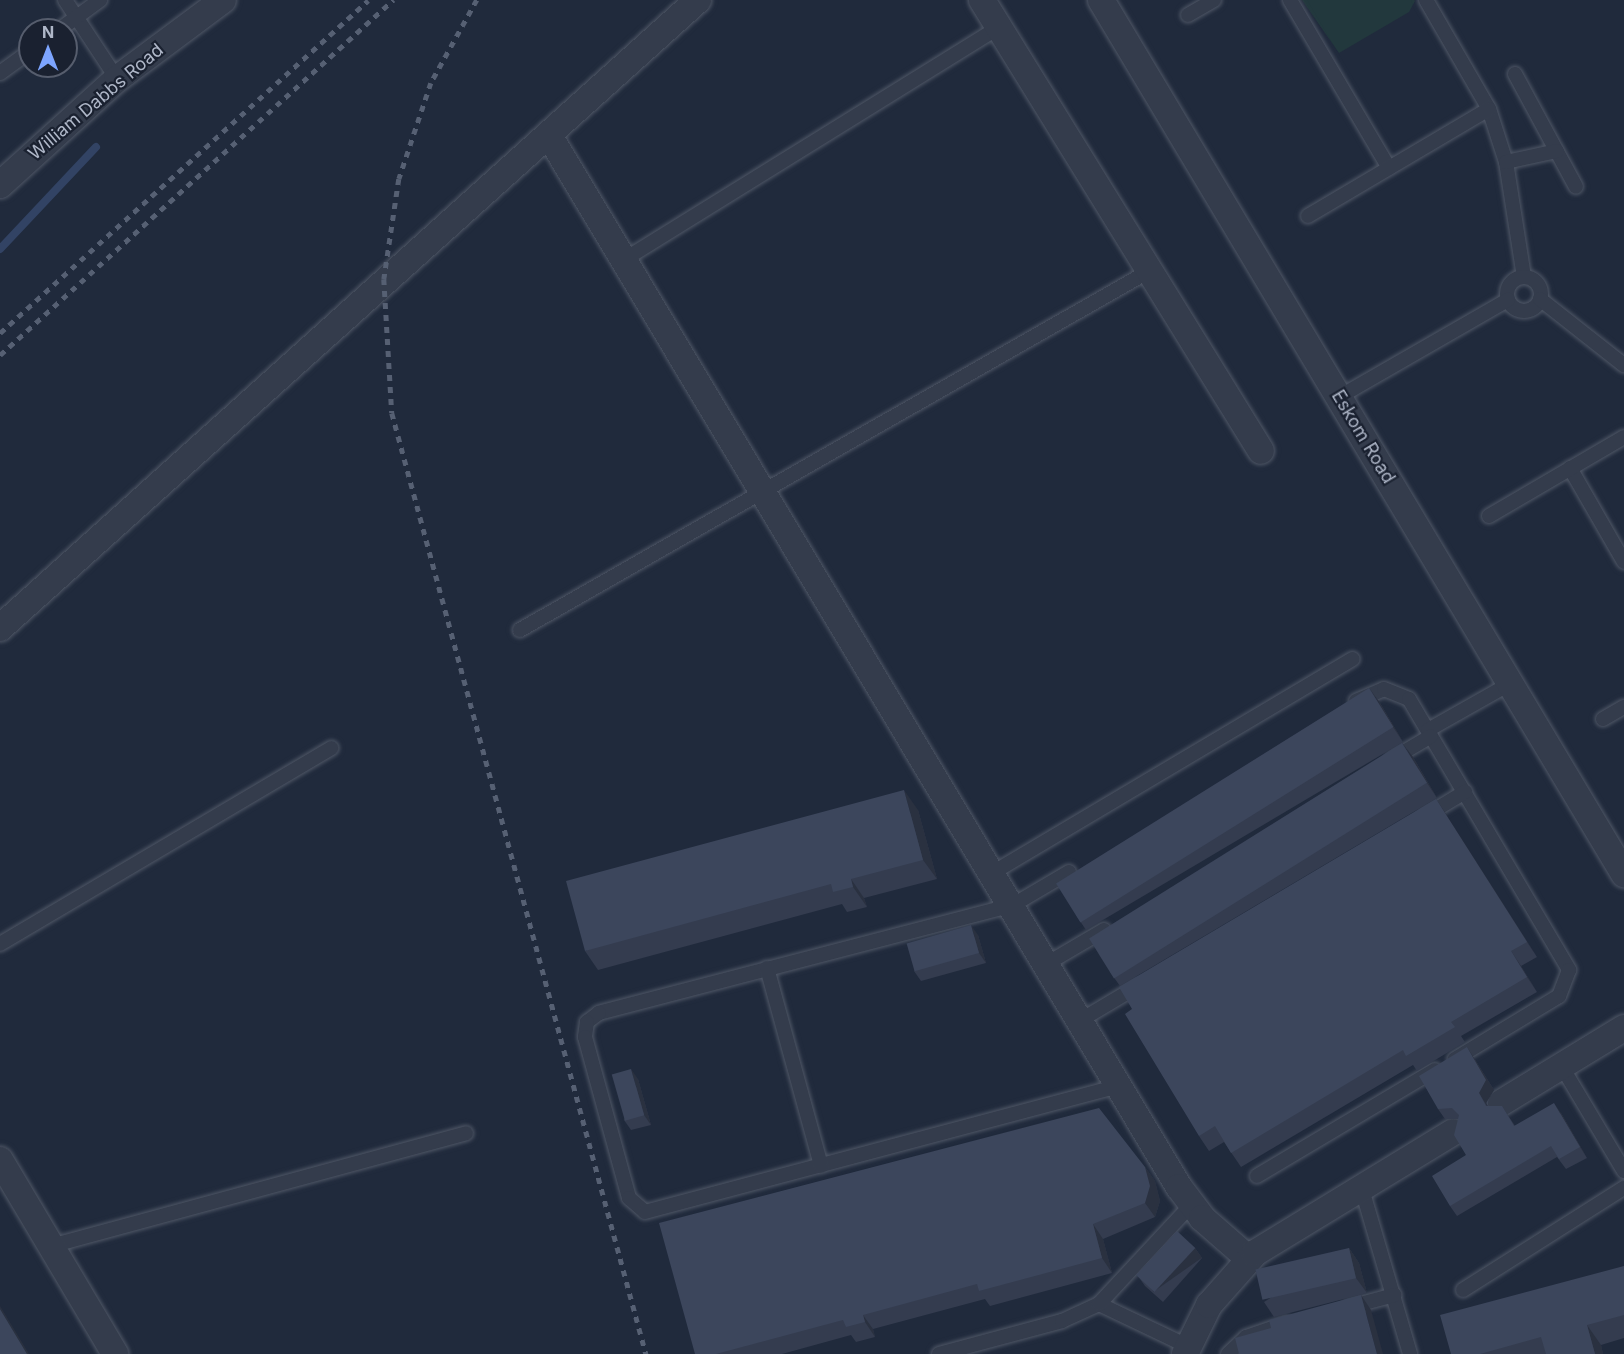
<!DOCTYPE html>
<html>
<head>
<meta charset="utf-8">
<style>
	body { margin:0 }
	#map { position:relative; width:1624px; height:1354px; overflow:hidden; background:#202a3c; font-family:Inter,sans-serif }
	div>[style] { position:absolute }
	.green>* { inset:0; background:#22383d }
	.stream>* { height:8px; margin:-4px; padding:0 4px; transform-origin:4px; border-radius:4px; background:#324364 }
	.roads { filter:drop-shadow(0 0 2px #4f5766) drop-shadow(0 0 2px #4f5766) }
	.service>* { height:14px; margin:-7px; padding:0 7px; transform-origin:7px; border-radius:7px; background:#343c4c }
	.service>.ring { margin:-7px; padding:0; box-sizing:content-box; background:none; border:14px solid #343c4c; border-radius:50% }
	.minor>* { height:26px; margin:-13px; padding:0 13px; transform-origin:13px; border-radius:13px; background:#343c4c }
	.rail>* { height:4.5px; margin-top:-2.25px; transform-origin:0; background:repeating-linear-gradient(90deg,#566073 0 6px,transparent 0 12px) }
	.wall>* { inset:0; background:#343c4f }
	.shaded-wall>* { inset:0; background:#2a3140; transform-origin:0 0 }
	.building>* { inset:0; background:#3c465c; transform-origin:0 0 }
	span { translate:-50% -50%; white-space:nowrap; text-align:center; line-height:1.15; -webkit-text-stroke:4.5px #1a2130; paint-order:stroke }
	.street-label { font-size:18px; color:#afb7c8 }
	.north { position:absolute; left:18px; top:18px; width:60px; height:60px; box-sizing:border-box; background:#1a2130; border:2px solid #565d6d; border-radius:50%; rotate:0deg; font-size:16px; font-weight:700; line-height:24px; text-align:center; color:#afb7c8 }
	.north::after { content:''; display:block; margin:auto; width:21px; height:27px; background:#7da5ff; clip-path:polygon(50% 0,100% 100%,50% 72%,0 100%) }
</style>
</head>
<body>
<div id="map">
	<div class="green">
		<i style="clip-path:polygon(1302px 0,1414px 0,1415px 1px,1409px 12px,1339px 53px)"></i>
	</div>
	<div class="stream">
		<i style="left:0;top:249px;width:140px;rotate:-46.7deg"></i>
	</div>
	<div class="roads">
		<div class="service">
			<i style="left:65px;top:0;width:95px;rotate:56.6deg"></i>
			<i style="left:1290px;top:0;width:195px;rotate:59.5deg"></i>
			<i style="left:1426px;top:0;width:126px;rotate:60deg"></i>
			<i style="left:1489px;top:109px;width:56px;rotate:72.2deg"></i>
			<i style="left:1506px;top:162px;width:116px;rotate:81.1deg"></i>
			<i style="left:1188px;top:15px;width:30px;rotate:-30deg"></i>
			<i style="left:59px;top:30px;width:51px;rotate:-36.2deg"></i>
			<i style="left:0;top:73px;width:37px;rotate:-36deg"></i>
			<i style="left:1515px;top:74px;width:128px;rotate:61.6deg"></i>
			<i style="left:1506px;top:162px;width:52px;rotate:-12.2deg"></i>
			<i style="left:1308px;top:216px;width:210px;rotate:-30.6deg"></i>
			<i style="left:625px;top:259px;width:440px;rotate:-31.8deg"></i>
			<i class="ring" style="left:1507px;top:277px;width:20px;height:20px"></i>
			<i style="left:1540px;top:299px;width:107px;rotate:38.2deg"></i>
			<i style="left:1339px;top:397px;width:195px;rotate:-29.9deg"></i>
			<i style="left:1570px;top:468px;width:108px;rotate:60.1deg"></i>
			<i style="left:1489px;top:516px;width:156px;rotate:-30.3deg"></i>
			<i style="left:520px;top:630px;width:726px;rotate:-29.71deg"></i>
			<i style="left:1356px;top:701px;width:30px;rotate:-23deg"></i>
			<i style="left:1384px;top:689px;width:27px;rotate:22deg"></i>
			<i style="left:1409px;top:699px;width:315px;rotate:59.4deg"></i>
			<i style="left:1569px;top:970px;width:28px;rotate:111deg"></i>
			<i style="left:1559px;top:996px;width:122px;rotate:148.8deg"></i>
			<i style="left:1603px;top:719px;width:24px;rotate:-30deg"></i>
			<i style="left:1428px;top:730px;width:95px;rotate:-29.5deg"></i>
			<i style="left:1392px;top:759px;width:45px;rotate:-30.5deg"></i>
			<i style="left:1425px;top:816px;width:47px;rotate:-31deg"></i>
			<i style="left:994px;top:872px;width:417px;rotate:-30.7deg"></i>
			<i style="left:1069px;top:872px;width:65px;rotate:149.5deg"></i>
			<i style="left:1013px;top:905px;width:428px;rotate:165.4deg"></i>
			<i style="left:599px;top:1013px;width:15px;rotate:143deg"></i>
			<i style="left:587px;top:1022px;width:15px;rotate:98deg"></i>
			<i style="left:585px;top:1037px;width:167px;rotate:74.7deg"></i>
			<i style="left:629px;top:1198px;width:21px;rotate:41deg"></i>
			<i style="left:645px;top:1212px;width:491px;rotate:-14.9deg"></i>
			<i style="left:0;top:944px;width:385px;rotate:-30.6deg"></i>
			<i style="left:1048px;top:963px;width:65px;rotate:-30.5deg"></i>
			<i style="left:767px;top:968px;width:205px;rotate:74.7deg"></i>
			<i style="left:1081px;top:1020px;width:66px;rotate:-30.8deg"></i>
			<i style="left:1562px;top:1067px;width:121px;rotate:59.2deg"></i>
			<i style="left:1257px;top:1176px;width:207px;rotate:-30.8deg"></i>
			<i style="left:1361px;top:1186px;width:175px;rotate:73.7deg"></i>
			<i style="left:51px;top:1246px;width:430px;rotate:-15.2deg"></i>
			<i style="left:1463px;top:1290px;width:191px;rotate:-32.4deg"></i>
			<i style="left:1099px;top:1304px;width:98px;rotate:25.5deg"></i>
			<i style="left:1349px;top:1307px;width:47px;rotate:-14.9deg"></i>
			<i style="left:939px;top:1354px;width:127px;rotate:-15deg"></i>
			<i style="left:1062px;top:1321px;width:41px;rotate:-24.7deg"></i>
			<i style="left:1099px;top:1304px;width:135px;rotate:-47.1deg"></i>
			<i style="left:1228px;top:1354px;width:25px;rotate:-43deg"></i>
			<i style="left:1246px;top:1337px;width:43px;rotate:-18.9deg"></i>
		</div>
		<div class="minor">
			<i style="left:982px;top:0;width:530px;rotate:58.26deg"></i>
			<i style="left:1101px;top:0;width:1019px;rotate:59.1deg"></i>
			<i style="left:550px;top:137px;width:1224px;rotate:59.08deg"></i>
			<i style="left:1179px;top:1187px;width:39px;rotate:53deg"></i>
			<i style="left:1202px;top:1218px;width:62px;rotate:41.1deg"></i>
			<i style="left:0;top:185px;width:158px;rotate:-42.2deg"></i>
			<i style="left:117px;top:79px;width:132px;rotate:-36.7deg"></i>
			<i style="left:0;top:628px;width:939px;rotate:-41.98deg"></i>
			<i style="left:1501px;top:1103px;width:144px;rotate:-31.4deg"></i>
			<i style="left:0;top:1160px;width:226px;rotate:59.3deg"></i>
			<i style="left:1185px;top:1354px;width:55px;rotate:-63.9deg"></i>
			<i style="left:1209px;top:1305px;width:69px;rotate:-48.5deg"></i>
			<i style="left:1255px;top:1253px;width:232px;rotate:-31.4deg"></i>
		</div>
	</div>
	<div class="rail">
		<i style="left:477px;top:0;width:95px;rotate:119deg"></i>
		<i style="left:431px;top:83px;width:101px;rotate:108.4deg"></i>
		<i style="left:399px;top:179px;width:101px;rotate:98.5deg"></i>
		<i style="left:384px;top:279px;width:134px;rotate:86.6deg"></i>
		<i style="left:392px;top:413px;width:975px;rotate:74.89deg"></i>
		<i style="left:0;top:333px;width:496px;rotate:-42.1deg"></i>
		<i style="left:0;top:355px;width:530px;rotate:-42.09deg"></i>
	</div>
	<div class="wall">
		<i style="clip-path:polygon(1369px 688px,1380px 703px,1403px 742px,1086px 930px,1076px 915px)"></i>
		<i style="clip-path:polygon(1402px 743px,1413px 757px,1437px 798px,1120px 986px,1110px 972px)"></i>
		<i style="clip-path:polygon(1436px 799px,1537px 957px,1521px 966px,1537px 992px,1461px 1036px,1465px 1042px,1417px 1071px,1413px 1065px,1241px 1167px,1224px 1142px,1209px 1151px,1199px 1136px)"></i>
		<i style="clip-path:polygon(918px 810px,937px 879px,864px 898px,867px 907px,847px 912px,842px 904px,598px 970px,585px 951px)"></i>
		<i style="clip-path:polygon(978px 935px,986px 963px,921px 981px,914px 971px)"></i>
		<i style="clip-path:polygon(1474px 1058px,1494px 1090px,1486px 1103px,1488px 1106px,1502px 1106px,1515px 1126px,1561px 1113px,1587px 1158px,1566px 1169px,1557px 1157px,1457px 1216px,1450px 1206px,1466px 1155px,1458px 1119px,1445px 1119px,1438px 1109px)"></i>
		<i style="clip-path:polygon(638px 1079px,651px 1125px,631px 1130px,624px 1120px)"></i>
		<i style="clip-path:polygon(1145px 1167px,1155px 1181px,1160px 1201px,1155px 1217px,1103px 1239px,1112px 1273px,990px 1306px,985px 1299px,873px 1329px,875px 1337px,856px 1342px,851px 1335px,782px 1354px,695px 1354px)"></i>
		<i style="clip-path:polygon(1195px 1248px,1202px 1258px,1163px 1302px,1145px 1286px,1138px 1276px)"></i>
		<i style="clip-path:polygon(1349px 1248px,1359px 1263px,1367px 1293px,1274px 1317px,1264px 1302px)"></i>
		<i style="clip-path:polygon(1624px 1266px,1624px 1338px,1601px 1345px,1603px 1354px,1451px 1354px)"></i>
	</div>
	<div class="shaded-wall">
		<i style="clip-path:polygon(1369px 688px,1380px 703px,1403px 742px,1393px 727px)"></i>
		<i style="clip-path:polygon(1402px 743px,1413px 757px,1437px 798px,1427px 783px)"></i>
		<i style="clip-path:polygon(904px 790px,918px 810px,937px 879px,923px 860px)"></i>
		<i style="clip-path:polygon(1436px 799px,1446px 814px,1537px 957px,1527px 942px)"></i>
		<i style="clip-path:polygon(851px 879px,864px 898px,867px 907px,853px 887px)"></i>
		<i style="clip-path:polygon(971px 925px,978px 935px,986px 963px,979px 953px)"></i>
		<i style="clip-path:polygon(1511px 951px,1521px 966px,1537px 992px,1527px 977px)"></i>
		<i style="clip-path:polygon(1467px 1047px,1494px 1090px,1486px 1103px,1493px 1116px,1479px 1093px)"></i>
		<i style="clip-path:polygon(631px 1069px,638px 1079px,651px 1125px,644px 1115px)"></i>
		<i style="clip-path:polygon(1554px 1103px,1561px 1113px,1587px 1158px,1580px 1147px)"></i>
		<i style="clip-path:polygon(1145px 1167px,1155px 1181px,1160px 1201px,1155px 1217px,1145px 1203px)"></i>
		<i style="clip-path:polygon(1093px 1224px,1103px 1239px,1112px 1273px,1102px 1258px)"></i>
		<i style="left:1195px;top:1248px;width:12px;height:59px;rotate:55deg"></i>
		<i style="clip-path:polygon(1349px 1248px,1359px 1263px,1367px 1293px,1356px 1278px)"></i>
		<i style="clip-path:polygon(1361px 1295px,1371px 1310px,1383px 1354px,1377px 1354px)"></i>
		<i style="clip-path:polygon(0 1306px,29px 1354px,27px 1354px,0 1309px)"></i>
		<i style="clip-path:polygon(863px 1315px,873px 1329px,875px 1337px,865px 1322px)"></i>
		<i style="clip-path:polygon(1587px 1325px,1601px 1345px,1603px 1354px,1595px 1354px)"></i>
	</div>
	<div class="building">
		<i style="left:1369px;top:688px;width:46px;height:369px;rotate:58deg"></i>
		<i style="left:1402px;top:743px;width:47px;height:369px;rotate:58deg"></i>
		<i style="clip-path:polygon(904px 790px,923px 860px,851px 879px,853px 887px,833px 892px,831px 884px,585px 951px,566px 881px)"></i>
		<i style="clip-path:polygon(1436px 799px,1527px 942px,1511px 951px,1527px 977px,1451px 1022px,1455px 1027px,1406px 1056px,1403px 1050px,1231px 1153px,1215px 1126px,1199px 1136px,1125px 1014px,1132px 1009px,1119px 987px)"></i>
		<i style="left:971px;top:925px;width:29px;height:67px;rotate:74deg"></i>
		<i style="clip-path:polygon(1467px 1047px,1486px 1080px,1479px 1093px,1486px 1106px,1502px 1106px,1514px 1126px,1554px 1103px,1580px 1147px,1559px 1159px,1551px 1146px,1450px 1206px,1432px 1176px,1466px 1155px,1454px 1135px,1459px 1115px,1452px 1108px,1438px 1109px,1419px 1076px)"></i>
		<i style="left:631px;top:1069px;width:48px;height:20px;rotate:74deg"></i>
		<i style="clip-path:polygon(1099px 1108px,1145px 1167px,1150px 1186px,1145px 1203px,1093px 1224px,1102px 1258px,979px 1291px,977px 1284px,863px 1315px,865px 1322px,846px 1327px,843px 1320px,716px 1354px,695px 1354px,659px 1223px)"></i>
		<i style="left:1177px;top:1231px;width:25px;height:60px;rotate:43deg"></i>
		<i style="left:1349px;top:1248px;width:31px;height:96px;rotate:77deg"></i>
		<i style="clip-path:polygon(1624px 1266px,1624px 1315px,1587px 1325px,1595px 1354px,1546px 1354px,1541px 1337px,1480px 1354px,1451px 1354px,1440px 1315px)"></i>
		<i style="clip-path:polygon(1361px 1295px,1377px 1354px,1239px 1354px,1235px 1338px,1271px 1328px,1269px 1320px)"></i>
		<i style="clip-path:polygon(0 1309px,27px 1354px,0 1354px)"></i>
	</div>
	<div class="street-label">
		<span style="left:96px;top:102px;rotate:-40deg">William Dabbs Road</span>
		<span style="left:1363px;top:437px;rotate:59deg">Eskom Road</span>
	</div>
	<div class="north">N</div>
</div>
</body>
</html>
